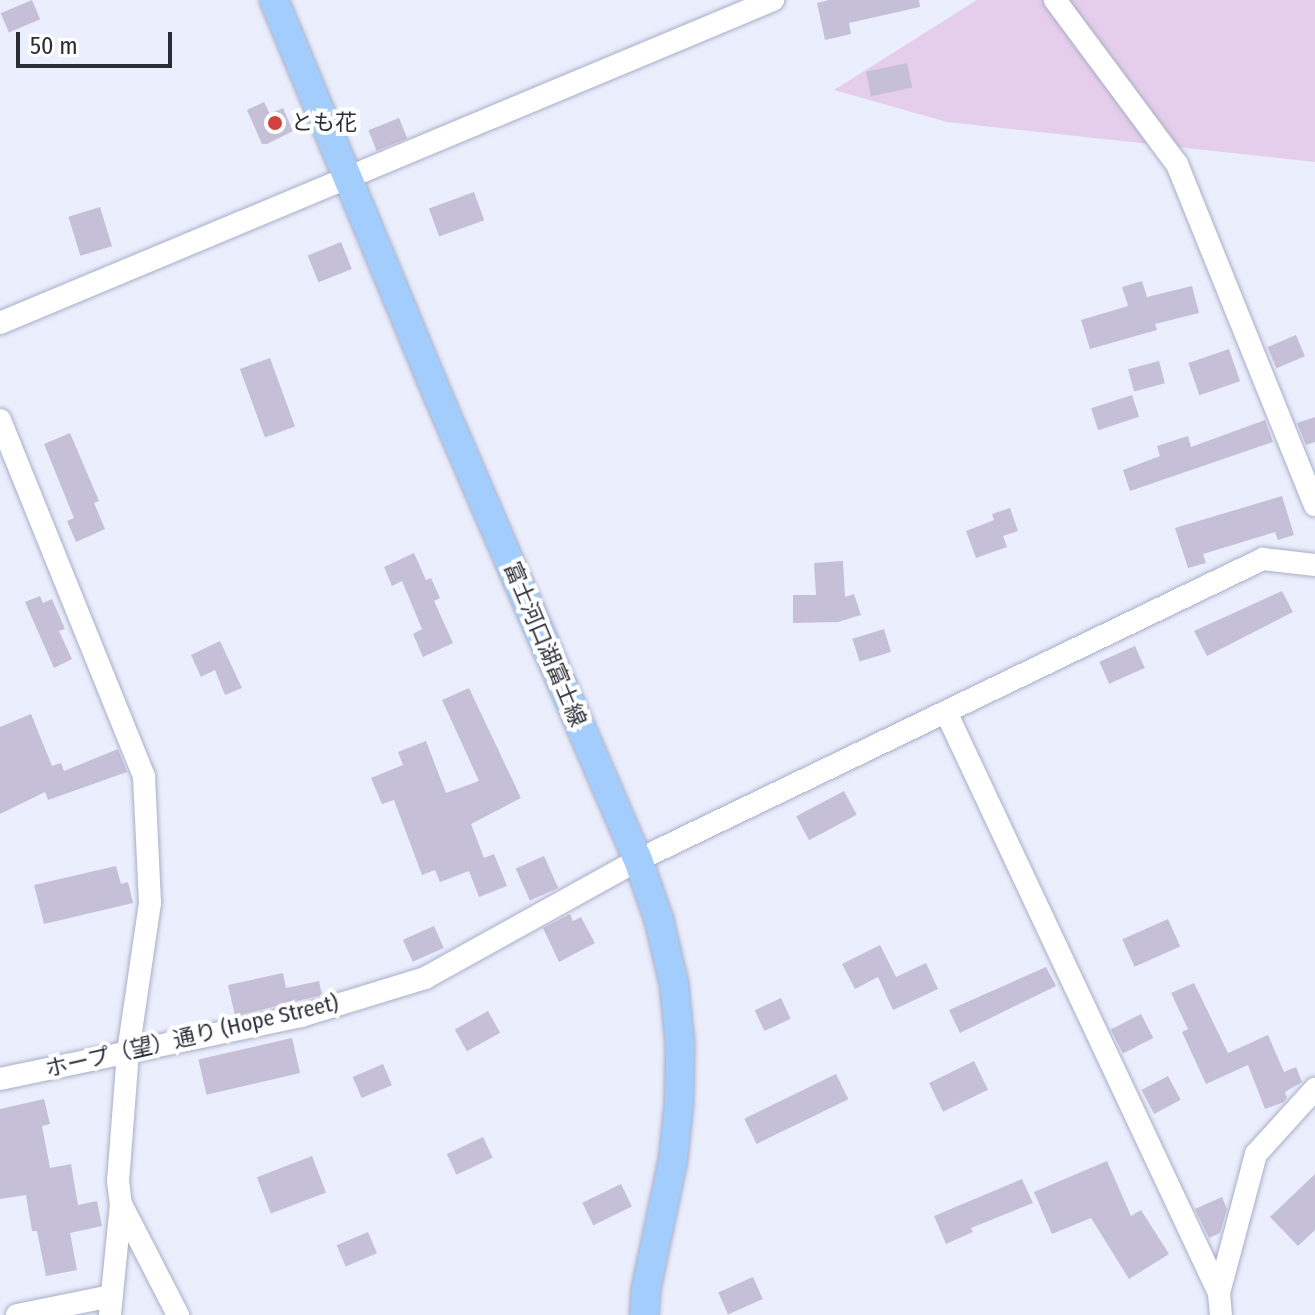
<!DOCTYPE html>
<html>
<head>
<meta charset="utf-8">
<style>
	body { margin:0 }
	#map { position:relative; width:1315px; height:1315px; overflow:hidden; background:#eaeefd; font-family:"Fira Sans Condensed","Noto Sans JP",sans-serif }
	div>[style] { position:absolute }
	.green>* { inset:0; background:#e5ceeb }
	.building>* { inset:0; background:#c6bfd8; transform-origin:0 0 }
	.roads { filter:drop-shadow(0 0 2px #a9aec6) drop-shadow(0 0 2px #a9aec6) }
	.minor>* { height:22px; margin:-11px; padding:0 11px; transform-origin:11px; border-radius:11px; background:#fff }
	.major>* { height:28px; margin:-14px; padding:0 14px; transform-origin:14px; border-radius:14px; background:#a2cdfd }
	.dots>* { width:22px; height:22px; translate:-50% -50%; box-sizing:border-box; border:4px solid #fff; border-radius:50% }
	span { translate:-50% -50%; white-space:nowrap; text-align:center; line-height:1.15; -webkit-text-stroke:8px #fff; paint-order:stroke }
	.poi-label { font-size:22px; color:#2b2d36 }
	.left { translate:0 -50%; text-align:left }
	.street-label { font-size:22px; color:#2b2d36 }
	.scale { position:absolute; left:16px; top:32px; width:156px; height:36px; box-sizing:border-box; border:4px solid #2b2d36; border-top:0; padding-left:10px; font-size:24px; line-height:28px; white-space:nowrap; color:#2b2d36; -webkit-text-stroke:6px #fff; paint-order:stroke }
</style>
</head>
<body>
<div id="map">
	<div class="green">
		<i style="clip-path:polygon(977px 0,1315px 0,1315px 162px,947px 122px,834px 90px)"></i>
	</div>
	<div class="building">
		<i style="left:32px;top:0;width:21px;height:34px;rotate:67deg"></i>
		<i style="clip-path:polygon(829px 0,919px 0,920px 7px,849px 23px,851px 34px,825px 40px,817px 3px)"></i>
		<i style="left:907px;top:63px;width:25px;height:42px;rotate:78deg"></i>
		<i style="clip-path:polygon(264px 102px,270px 114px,283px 108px,293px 131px,267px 144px,262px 144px,247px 110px)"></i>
		<i style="left:399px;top:118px;width:22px;height:33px;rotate:68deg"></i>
		<i style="left:474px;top:192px;width:30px;height:48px;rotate:70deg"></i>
		<i style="left:100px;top:207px;width:41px;height:33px;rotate:73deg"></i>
		<i style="left:341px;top:242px;width:29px;height:36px;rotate:68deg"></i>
		<i style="clip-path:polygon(1142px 281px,1147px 297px,1192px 286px,1199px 313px,1155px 324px,1157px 330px,1090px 349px,1081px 320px,1128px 306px,1122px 287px)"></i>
		<i style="left:1296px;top:335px;width:23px;height:31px;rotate:67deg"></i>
		<i style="left:1229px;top:349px;width:34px;height:43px;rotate:71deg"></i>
		<i style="left:270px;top:358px;width:73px;height:32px;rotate:70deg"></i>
		<i style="left:1159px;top:361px;width:23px;height:32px;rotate:75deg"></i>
		<i style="left:1132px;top:395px;width:23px;height:43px;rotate:72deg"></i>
		<i style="clip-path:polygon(1315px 417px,1315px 442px,1306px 445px,1297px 423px)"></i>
		<i style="clip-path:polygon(1265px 420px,1273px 442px,1130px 491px,1123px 470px,1160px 456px,1157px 446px,1188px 436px,1191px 447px)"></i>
		<i style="clip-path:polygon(70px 433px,99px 501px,94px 503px,105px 529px,76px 542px,67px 521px,74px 518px,44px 444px)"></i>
		<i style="clip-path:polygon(1282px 496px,1294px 535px,1278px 540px,1275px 532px,1203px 554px,1206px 563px,1188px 568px,1175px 528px)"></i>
		<i style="clip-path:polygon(1010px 508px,1018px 531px,1003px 536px,1007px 547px,976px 558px,966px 531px,994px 520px,992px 514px)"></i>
		<i style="clip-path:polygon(414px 553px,426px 580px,431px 578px,440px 598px,434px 601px,453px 643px,423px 657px,413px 634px,422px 629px,402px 581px,392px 586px,384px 567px)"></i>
		<i style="clip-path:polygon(843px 561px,845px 597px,854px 594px,861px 615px,838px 622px,793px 623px,793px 595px,816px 595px,814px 563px)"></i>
		<i style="clip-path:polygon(1282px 591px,1293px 612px,1207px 656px,1194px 631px)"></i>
		<i style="clip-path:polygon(40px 596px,43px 603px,52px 599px,65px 629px,59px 631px,72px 659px,54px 668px,25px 602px)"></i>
		<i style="left:884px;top:629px;width:24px;height:33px;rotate:73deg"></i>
		<i style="clip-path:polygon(220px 641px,242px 688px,225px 695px,215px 670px,201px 677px,191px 655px)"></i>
		<i style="left:1135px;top:646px;width:24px;height:39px;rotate:66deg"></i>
		<i style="clip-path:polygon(469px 688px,521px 798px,471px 824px,484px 858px,494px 854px,507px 886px,479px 897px,469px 871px,440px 882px,435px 870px,422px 875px,394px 800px,382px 804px,371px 778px,403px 765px,398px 752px,426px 741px,446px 793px,479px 781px,442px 700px)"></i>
		<i style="clip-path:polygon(31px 714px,52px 766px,61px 763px,64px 771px,118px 749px,127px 772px,48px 800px,45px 792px,0 814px,0 727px)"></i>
		<i style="left:844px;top:791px;width:27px;height:54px;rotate:62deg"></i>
		<i style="left:544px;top:856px;width:35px;height:31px;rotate:66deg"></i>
		<i style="clip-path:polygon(116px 866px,121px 884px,128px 882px,133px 903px,44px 924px,34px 885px)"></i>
		<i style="clip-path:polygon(570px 914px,573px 921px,581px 917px,595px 943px,559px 962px,543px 928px)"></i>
		<i style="left:1168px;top:919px;width:30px;height:50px;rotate:66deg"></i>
		<i style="left:434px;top:926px;width:24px;height:34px;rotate:66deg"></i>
		<i style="clip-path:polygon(880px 945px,896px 977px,926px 963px,938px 989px,893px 1010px,878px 977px,855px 989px,842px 964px)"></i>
		<i style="clip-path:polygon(1046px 967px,1056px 986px,960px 1033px,949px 1010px)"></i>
		<i style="clip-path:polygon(283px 973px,286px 988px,319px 981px,322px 995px,235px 1016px,228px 985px)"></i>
		<i style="clip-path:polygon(1194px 983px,1228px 1053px,1268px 1035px,1284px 1072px,1296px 1067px,1302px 1082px,1285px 1092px,1287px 1098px,1284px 1102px,1265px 1109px,1248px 1065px,1206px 1084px,1182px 1032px,1188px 1029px,1171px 993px)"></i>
		<i style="left:781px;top:998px;width:23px;height:29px;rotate:65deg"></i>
		<i style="left:488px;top:1011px;width:25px;height:38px;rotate:61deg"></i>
		<i style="left:1141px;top:1014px;width:27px;height:34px;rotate:63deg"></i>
		<i style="left:292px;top:1038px;width:36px;height:96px;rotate:77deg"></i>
		<i style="left:974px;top:1061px;width:32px;height:50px;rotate:64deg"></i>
		<i style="left:383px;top:1064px;width:23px;height:33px;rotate:67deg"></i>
		<i style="left:836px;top:1074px;width:28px;height:102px;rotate:64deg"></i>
		<i style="left:1168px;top:1076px;width:27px;height:30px;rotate:62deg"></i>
		<i style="clip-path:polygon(44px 1099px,50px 1124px,42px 1126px,50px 1168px,71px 1164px,78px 1205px,97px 1201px,102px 1226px,70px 1233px,77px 1270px,46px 1276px,37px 1231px,32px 1231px,26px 1195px,0 1199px,0 1109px)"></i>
		<i style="left:483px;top:1137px;width:23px;height:40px;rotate:65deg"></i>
		<i style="left:312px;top:1156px;width:39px;height:59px;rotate:69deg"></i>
		<i style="clip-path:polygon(1107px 1161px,1131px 1216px,1141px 1210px,1169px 1254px,1129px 1279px,1091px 1218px,1052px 1234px,1034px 1192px)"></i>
		<i style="clip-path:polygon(1315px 1174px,1315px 1230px,1298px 1246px,1270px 1217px)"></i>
		<i style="clip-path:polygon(1022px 1179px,1033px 1203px,971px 1228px,973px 1232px,946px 1244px,934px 1216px)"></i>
		<i style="left:621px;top:1184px;width:25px;height:43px;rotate:64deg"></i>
		<i style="clip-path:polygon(1222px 1197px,1227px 1209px,1220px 1233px,1209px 1238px,1195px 1209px)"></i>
		<i style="left:368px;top:1232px;width:23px;height:34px;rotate:67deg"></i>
		<i style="left:753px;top:1277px;width:24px;height:38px;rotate:66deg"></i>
	</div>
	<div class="roads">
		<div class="minor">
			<i style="left:1055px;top:0;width:204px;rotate:53.4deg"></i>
			<i style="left:1177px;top:164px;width:368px;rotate:68deg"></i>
			<i style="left:0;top:323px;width:838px;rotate:-22.68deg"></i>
			<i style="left:0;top:420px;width:384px;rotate:68deg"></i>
			<i style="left:144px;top:776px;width:127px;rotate:87.3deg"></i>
			<i style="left:150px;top:903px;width:151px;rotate:98.4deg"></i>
			<i style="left:128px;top:1052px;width:129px;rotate:94.4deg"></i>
			<i style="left:118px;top:1181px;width:23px;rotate:83deg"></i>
			<i style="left:121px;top:1204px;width:112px;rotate:95.7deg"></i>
			<i style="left:946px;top:712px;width:642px;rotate:64.83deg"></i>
			<i style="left:1219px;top:1293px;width:22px;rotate:85deg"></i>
			<i style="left:0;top:1079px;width:308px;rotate:-11.8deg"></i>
			<i style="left:301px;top:1016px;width:130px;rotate:-17deg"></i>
			<i style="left:425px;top:978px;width:244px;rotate:-29deg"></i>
			<i style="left:638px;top:860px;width:694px;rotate:-25.72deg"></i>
			<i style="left:1263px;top:559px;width:52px;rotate:6.6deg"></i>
			<i style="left:121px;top:1204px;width:125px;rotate:62.8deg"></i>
			<i style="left:1219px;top:1293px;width:144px;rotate:-75.1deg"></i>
			<i style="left:1256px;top:1154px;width:88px;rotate:-47.8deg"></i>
			<i style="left:17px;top:1315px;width:96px;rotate:-11.4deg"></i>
		</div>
		<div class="major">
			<i style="left:274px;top:0;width:431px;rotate:67.5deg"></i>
			<i style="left:439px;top:398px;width:503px;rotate:66.7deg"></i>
			<i style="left:638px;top:860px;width:64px;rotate:70.7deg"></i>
			<i style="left:659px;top:920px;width:66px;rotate:76.8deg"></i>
			<i style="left:674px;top:984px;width:60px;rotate:84.3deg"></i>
			<i style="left:680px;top:1044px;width:59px;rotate:91deg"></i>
			<i style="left:679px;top:1103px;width:57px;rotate:96deg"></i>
			<i style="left:673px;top:1160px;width:132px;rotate:101.8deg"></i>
			<i style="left:646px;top:1289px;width:26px;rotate:94deg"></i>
		</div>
	</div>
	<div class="dots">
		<i style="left:275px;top:123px;background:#d1423f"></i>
	</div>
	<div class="poi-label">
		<span class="left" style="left:291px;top:123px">とも花</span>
	</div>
	<div class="street-label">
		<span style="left:545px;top:644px;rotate:67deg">富士河口湖富士線</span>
		<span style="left:192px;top:1036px;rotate:-13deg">ホープ（望）通り (Hope Street)</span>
	</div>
	<div class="scale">50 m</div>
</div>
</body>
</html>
